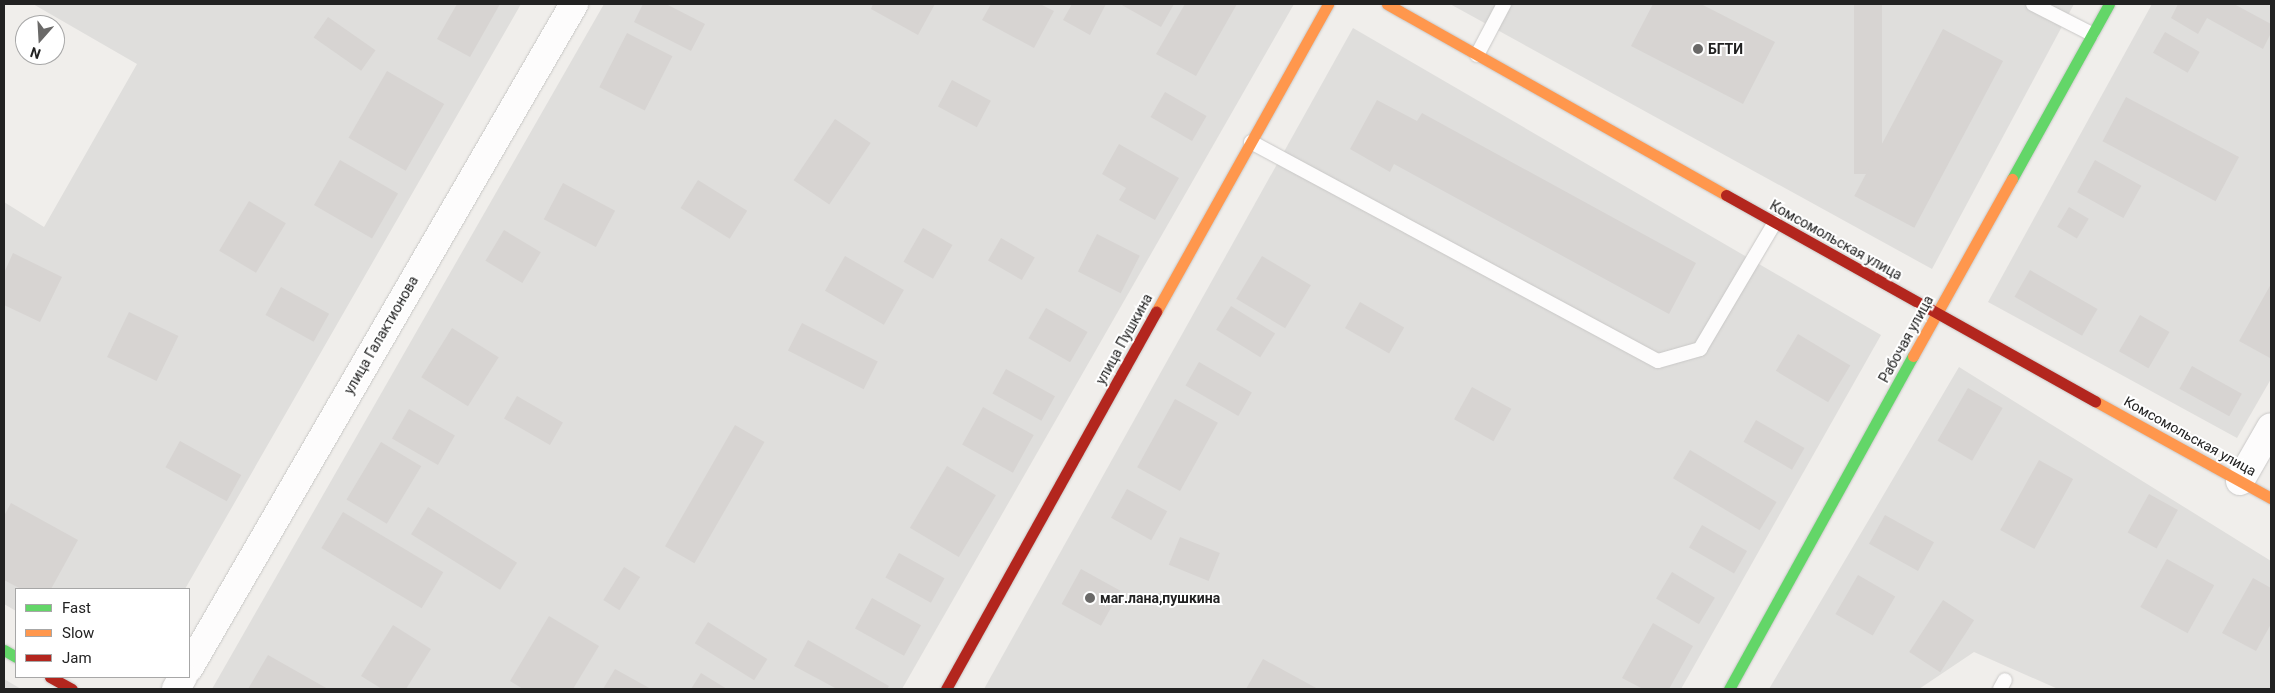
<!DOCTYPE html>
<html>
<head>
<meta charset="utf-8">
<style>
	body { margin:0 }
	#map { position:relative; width:2275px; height:693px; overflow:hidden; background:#f0eeeb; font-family:Roboto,sans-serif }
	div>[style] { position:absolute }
	.residential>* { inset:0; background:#dfdedc }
	.building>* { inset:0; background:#d7d4d2; transform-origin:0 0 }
	.roads { filter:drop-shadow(0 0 1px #c9c8c7) drop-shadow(0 0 1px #c9c8c7) }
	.lane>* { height:14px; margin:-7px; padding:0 7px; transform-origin:7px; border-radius:7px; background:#fdfcfc }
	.street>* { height:28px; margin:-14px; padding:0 14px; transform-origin:14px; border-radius:14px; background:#fdfcfc }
	.fast>* { height:11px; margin:-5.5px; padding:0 5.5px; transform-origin:5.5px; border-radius:5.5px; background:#63d668 }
	.slow>* { height:11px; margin:-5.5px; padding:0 5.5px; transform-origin:5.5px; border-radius:5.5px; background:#ff974d }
	.jam>* { height:11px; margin:-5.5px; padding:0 5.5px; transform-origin:5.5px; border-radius:5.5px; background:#b3261e }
	.dots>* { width:14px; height:14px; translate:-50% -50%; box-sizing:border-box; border:2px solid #fff; border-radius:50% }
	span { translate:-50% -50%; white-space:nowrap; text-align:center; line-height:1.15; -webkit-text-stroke:4px #fff; paint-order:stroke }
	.poi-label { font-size:14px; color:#222; font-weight:700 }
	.left { translate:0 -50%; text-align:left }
	.street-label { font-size:14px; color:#222 }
	.frame { position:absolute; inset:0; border:5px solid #222; pointer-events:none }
	.legend { position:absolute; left:15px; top:588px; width:175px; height:90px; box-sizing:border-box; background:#fff; border:1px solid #a7a7a7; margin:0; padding:6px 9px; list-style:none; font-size:15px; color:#222 }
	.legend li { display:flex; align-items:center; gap:10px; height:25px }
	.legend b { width:25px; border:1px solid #a7a7a7 }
	.north { position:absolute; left:15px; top:15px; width:50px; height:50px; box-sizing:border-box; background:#fff; border:1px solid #a7a7a7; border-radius:50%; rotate:199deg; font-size:14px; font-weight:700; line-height:20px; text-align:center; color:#222 }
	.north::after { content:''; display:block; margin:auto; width:18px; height:22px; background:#6a6968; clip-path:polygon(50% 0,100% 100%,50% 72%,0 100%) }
</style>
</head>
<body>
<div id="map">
	<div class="residential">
		<i style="clip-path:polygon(33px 4px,521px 4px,185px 589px,16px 589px,16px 611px,4px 604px,4px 202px,44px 227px,137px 64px)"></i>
		<i style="clip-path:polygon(604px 4px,1294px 4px,902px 689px,212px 689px)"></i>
		<i style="clip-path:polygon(1450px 4px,2074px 4px,1932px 269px)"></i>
		<i style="clip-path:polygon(2152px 4px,2271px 4px,2271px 379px,2237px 438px,1988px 302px)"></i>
		<i style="clip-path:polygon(1353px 28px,1881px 335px,1681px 689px,984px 689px)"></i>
		<i style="clip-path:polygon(1959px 367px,2271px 561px,2271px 689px,2058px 689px,1974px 652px,1919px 689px,1769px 689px)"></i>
		<i style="clip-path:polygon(4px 679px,21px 689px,4px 689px)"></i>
	</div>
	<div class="building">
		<i style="clip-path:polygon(457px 4px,500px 4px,470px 57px,437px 39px)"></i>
		<i style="clip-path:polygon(643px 4px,666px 4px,705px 24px,691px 51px,634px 22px)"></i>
		<i style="clip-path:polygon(873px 4px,935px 4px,918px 35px,871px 9px)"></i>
		<i style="clip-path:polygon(991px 4px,1040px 4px,1054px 11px,1034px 48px,982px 20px)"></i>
		<i style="clip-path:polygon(1072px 4px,1106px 4px,1090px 35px,1063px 20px)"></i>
		<i style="clip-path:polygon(1120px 4px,1174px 4px,1161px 27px)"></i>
		<i style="clip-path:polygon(1185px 4px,1237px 4px,1196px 76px,1156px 54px)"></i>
		<i style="clip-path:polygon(1653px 4px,1701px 4px,1775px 42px,1743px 104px,1631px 46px)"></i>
		<i style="left:1854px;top:4px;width:28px;height:170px"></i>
		<i style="clip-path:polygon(2178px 4px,2234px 4px,2271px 24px,2271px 33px,2263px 49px,2207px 18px,2198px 34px,2171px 18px)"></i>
		<i style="left:328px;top:17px;width:58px;height:25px;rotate:35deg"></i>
		<i style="left:1943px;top:29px;width:68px;height:189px;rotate:28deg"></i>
		<i style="left:2165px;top:32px;width:40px;height:24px;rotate:30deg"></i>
		<i style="left:627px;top:33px;width:51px;height:61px;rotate:27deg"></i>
		<i style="left:387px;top:71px;width:66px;height:77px;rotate:30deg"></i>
		<i style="left:952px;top:80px;width:44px;height:30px;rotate:28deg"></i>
		<i style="left:1165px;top:92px;width:48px;height:29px;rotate:30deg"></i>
		<i style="left:2126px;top:97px;width:128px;height:50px;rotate:28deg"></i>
		<i style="clip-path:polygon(1377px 100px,1417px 121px,1422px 113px,1696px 263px,1669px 314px,1394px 164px,1390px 172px,1350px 149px)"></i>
		<i style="left:835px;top:119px;width:43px;height:74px;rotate:34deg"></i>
		<i style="clip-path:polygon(1119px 144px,1179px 178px,1155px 220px,1119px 200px,1126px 188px,1102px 174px)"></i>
		<i style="left:340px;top:160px;width:67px;height:52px;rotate:30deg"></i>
		<i style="left:2095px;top:160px;width:53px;height:37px;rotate:29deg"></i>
		<i style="left:698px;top:180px;width:58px;height:33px;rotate:32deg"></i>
		<i style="left:563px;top:183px;width:59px;height:41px;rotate:28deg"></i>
		<i style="left:249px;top:201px;width:43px;height:58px;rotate:31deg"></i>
		<i style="left:2069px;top:207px;width:23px;height:23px;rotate:31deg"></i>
		<i style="left:923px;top:228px;width:34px;height:39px;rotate:30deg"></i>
		<i style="left:504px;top:230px;width:43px;height:36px;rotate:31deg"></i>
		<i style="left:1097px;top:234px;width:48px;height:42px;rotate:27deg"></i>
		<i style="left:1001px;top:238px;width:39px;height:26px;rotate:30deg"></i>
		<i style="clip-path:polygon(13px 253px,62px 277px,40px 322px,4px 305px,4px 273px)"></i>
		<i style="left:845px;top:256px;width:68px;height:40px;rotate:30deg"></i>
		<i style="left:1262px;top:256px;width:57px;height:50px;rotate:31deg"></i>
		<i style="left:2030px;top:270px;width:78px;height:31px;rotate:30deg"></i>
		<i style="clip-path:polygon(2271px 284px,2271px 356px,2270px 358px,2239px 341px)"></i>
		<i style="left:281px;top:287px;width:55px;height:32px;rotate:29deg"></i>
		<i style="left:1360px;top:302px;width:51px;height:30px;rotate:30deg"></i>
		<i style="left:1231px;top:306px;width:52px;height:28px;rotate:32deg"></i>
		<i style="left:1046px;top:308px;width:48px;height:35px;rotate:30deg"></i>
		<i style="left:129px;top:312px;width:55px;height:50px;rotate:26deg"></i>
		<i style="left:2140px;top:315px;width:34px;height:42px;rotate:30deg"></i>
		<i style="left:802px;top:323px;width:85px;height:31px;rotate:27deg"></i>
		<i style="left:452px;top:328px;width:55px;height:58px;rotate:32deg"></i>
		<i style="left:1798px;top:334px;width:61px;height:43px;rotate:31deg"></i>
		<i style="left:1199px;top:362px;width:61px;height:27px;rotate:30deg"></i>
		<i style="left:2192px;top:366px;width:57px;height:26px;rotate:29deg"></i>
		<i style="left:1006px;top:369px;width:56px;height:28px;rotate:29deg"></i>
		<i style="left:1472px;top:387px;width:45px;height:37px;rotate:29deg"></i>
		<i style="left:1968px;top:388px;width:40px;height:61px;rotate:30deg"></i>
		<i style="left:517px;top:396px;width:53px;height:26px;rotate:30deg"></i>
		<i style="left:1175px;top:399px;width:49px;height:78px;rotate:29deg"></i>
		<i style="left:983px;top:407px;width:58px;height:43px;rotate:29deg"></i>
		<i style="left:409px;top:409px;width:53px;height:34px;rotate:30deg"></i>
		<i style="left:1756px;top:420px;width:56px;height:25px;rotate:30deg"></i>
		<i style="left:735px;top:425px;width:34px;height:140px;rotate:30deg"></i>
		<i style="left:180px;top:441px;width:70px;height:30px;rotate:29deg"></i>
		<i style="left:381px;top:442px;width:47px;height:67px;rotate:31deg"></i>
		<i style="left:1690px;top:450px;width:101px;height:33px;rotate:31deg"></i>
		<i style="left:2039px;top:460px;width:39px;height:80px;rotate:29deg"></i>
		<i style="left:947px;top:466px;width:57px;height:72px;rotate:31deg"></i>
		<i style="left:1127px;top:489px;width:46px;height:33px;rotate:29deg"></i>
		<i style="left:2149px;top:494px;width:33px;height:44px;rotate:29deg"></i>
		<i style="clip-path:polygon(11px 503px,78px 540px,51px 589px,21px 589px,4px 580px,4px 516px)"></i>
		<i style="left:428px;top:507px;width:105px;height:32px;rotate:32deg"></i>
		<i style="left:343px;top:512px;width:117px;height:42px;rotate:31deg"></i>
		<i style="left:1885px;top:515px;width:56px;height:33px;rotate:29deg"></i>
		<i style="left:1702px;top:525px;width:52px;height:26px;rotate:30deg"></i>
		<i style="left:1180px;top:537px;width:43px;height:30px;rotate:22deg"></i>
		<i style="left:899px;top:553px;width:52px;height:28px;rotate:29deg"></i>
		<i style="left:2167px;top:559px;width:54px;height:55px;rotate:29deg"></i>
		<i style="left:624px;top:567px;width:19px;height:39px;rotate:32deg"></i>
		<i style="left:1081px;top:569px;width:45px;height:40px;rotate:29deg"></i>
		<i style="left:1672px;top:572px;width:50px;height:31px;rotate:31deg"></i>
		<i style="left:1858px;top:575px;width:43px;height:45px;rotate:30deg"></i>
		<i style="clip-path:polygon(2253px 578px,2271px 588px,2271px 624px,2256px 651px,2222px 633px)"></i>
		<i style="left:872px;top:598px;width:56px;height:35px;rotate:29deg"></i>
		<i style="left:1943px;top:600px;width:37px;height:62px;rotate:33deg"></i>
		<i style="clip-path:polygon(549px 616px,599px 646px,573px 689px,523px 689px,510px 681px)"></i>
		<i style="left:708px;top:622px;width:70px;height:25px;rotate:32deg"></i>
		<i style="clip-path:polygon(1653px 623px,1693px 646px,1669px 689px,1643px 689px,1622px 678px)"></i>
		<i style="clip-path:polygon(393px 625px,431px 649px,406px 689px,382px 689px,361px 676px)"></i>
		<i style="clip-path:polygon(808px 640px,889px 686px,887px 689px,837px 689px,794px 666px)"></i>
		<i style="clip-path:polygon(268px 655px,328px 689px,248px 689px)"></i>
		<i style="clip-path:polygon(1263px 659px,1318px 689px,1246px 689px)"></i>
		<i style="clip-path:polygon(615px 669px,651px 689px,603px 689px)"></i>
		<i style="clip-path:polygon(701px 673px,727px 689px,691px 689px)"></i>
	</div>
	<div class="roads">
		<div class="lane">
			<i style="left:2033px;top:4px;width:66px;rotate:27deg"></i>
			<i style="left:1477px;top:55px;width:58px;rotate:-62.1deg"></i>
			<i style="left:1251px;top:142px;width:462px;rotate:28.3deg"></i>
			<i style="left:1658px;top:361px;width:44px;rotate:-15.9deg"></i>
			<i style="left:1700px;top:349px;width:147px;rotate:-59.4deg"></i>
			<i style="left:2000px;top:689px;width:10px;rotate:-61deg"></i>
		</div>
		<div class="street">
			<i style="left:2240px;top:481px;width:62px;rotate:-60.1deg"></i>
			<i style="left:189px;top:668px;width:768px;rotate:-59.89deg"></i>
			<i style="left:176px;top:689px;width:14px;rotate:-60deg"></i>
		</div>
		<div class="fast">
			<i style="left:2012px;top:179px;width:200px;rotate:-61deg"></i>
			<i style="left:4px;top:650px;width:14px;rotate:30deg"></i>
			<i style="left:1729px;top:689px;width:380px;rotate:-61.1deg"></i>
		</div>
		<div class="slow">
			<i style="left:1387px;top:4px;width:389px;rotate:29.4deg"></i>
			<i style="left:1156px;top:312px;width:353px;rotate:-60.8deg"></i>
			<i style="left:1913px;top:356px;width:203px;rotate:-60.8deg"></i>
			<i style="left:2095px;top:401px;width:201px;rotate:28.9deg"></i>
		</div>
		<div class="jam">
			<i style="left:1726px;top:195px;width:423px;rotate:29.2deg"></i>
			<i style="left:50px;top:677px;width:25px;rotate:29deg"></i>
			<i style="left:946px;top:689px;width:432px;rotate:-60.9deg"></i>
		</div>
	</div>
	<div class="dots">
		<i style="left:1698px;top:49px;background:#6a6968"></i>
		<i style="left:1090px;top:598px;background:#6a6968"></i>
	</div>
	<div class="poi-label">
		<span class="left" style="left:1708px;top:49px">БГТИ</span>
		<span class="left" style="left:1100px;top:598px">маг.лана,пушкина</span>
	</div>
	<div class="street-label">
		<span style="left:1836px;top:240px;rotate:29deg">Комсомольская улица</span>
		<span style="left:381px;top:335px;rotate:-60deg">улица Галактионова</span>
		<span style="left:1124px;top:339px;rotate:-61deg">улица Пушкина</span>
		<span style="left:1906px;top:339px;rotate:-61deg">Рабочая улица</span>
		<span style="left:2190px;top:436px;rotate:29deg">Комсомольская улица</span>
	</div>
	<div class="frame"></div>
	<ul class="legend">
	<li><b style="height:6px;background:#63d668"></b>Fast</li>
	<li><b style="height:6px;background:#ff974d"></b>Slow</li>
	<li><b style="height:6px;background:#b3261e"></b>Jam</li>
	</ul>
	<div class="north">N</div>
</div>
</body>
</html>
